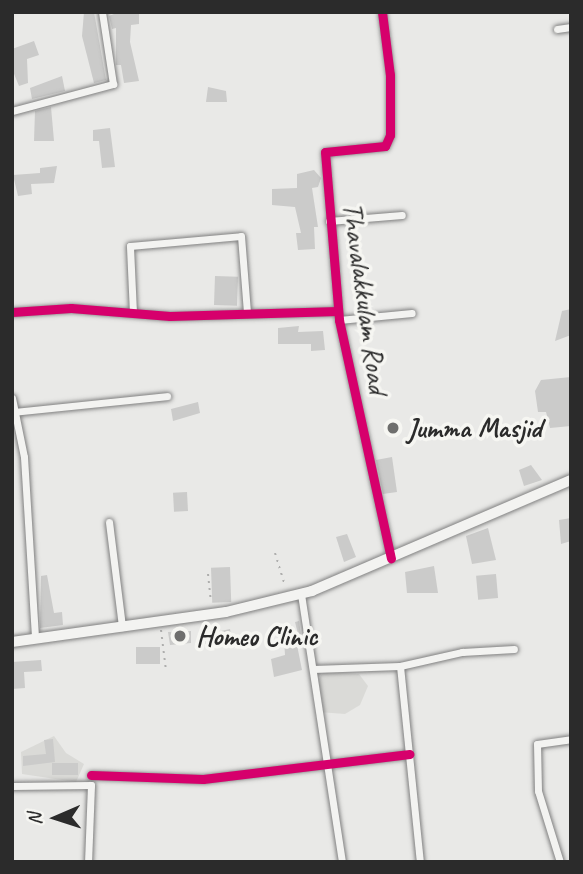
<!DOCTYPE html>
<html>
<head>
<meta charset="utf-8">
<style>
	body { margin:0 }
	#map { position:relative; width:583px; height:874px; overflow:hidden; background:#e9e9e7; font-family:Caveat,sans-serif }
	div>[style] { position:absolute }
	.built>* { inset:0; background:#dadad7 }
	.building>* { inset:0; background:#cbcbca; transform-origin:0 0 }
	.path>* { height:2px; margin-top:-1px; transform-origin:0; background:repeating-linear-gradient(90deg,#aeaead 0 2px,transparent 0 7px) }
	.roads { filter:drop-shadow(0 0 2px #808080) drop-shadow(0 0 2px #808080) }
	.street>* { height:7px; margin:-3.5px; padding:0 3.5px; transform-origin:3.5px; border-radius:3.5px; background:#f3f3f1 }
	.secondary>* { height:10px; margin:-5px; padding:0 5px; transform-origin:5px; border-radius:5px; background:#f3f3f1 }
	.cycleway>* { height:9px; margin:-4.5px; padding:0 4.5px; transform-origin:4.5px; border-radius:4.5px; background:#d6006c }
	.dots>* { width:19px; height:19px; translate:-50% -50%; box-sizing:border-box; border:4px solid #f6f6f2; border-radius:50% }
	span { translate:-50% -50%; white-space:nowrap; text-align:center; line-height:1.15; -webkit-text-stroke:7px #f6f6f2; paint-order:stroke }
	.street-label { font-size:28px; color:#2b2b2b }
	.poi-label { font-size:28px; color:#2b2b2b; font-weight:700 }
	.left { translate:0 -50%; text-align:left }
	.frame { position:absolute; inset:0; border:14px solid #2b2b2b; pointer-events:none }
	.north { position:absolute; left:21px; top:783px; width:70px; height:70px; -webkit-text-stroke:5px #f6f6f2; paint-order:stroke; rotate:267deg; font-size:19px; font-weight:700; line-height:28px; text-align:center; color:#2b2b2b }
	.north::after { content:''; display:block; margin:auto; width:24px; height:32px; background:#2b2b2b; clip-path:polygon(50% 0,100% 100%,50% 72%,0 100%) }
</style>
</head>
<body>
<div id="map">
	<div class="built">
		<i style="clip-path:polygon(323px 672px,359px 674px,368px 686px,360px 705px,345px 714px,319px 712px,318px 681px)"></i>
		<i style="clip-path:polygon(54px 736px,66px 753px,84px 764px,76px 782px,22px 774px,21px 752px)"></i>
	</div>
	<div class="building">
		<i style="clip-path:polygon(84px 12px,94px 12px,106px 80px,94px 83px,82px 36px)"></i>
		<i style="clip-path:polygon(119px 12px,139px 12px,139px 24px,131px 25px,130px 42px,139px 81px,124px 83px,121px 65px,116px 65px,116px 28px,112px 29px,109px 16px)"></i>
		<i style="clip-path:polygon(34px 41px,39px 55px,27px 59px,28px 83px,19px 86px,12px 69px,12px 49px)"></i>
		<i style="clip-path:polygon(62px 76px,65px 91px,32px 99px,30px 88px)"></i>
		<i style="clip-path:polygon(208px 87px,226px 91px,227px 102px,206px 102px)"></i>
		<i style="clip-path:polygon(51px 107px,54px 141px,34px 141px,35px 111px)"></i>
		<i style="clip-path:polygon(110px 128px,115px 167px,102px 168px,99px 141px,93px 141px,93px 130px)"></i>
		<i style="clip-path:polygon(57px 166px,54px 183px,31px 184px,32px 194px,18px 196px,13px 175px,40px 173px,40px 168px)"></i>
		<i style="clip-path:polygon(314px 170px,321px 178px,318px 187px,312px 188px,318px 227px,314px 227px,315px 249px,298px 250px,296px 233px,301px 233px,295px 207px,272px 205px,272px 189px,297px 188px,297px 174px)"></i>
		<i style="left:215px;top:276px;width:23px;height:29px;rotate:2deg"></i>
		<i style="clip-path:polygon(571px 309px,571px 335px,555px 341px,562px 311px)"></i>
		<i style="clip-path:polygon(299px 326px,298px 332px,323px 331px,325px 350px,311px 351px,311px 344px,278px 344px,278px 328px)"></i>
		<i style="clip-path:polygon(571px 377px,571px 426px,550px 428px,546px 412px,538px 412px,535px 391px,541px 380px)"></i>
		<i style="clip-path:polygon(198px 402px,200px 413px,173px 421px,171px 409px)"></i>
		<i style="clip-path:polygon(392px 457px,397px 492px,383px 494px,376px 460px)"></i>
		<i style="clip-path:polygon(531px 465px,542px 480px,524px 486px,519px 470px)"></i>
		<i style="left:187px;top:492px;width:19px;height:14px;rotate:87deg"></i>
		<i style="clip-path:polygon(571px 518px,571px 541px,561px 544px,559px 520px)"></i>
		<i style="clip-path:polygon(488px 528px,496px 560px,472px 564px,466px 536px)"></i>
		<i style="clip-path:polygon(347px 534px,356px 557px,344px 562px,336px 537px)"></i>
		<i style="clip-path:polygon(434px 566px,438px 593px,407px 593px,405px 572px)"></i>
		<i style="left:230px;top:567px;width:35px;height:19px;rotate:88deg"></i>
		<i style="left:496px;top:574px;width:24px;height:20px;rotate:85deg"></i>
		<i style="clip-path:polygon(47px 575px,54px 613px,62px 612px,63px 625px,40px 628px,41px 576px)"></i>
		<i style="clip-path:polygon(299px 621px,302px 643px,297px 645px,302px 670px,274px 677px,271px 659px,285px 655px,284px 640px,299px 638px,295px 622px)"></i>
		<i style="clip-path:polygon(230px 629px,232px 640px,199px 645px,198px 636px)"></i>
		<i style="clip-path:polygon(191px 631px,191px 643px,170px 645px,168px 632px)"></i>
		<i style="left:136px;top:647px;width:24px;height:17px"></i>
		<i style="clip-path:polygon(41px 660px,42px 671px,24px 672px,25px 688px,12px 689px,12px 662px)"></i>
		<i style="clip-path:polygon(53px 739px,55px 762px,23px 766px,23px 756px,46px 754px,44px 740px)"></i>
		<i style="left:52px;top:763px;width:26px;height:12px"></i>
	</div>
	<div class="path">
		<i style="left:275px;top:553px;width:34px;rotate:73deg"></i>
		<i style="left:208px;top:574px;width:28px;rotate:84deg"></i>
		<i style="left:161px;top:630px;width:39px;rotate:83deg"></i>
	</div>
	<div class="roads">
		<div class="street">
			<i style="left:382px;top:12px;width:64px;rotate:82.8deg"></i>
			<i style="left:390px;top:75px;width:60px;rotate:90deg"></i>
			<i style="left:390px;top:135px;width:12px;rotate:114deg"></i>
			<i style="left:385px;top:146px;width:60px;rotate:174.3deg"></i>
			<i style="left:325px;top:152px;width:169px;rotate:85.2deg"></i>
			<i style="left:339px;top:320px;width:244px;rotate:77.7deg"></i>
			<i style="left:557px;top:29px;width:14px;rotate:-8deg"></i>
			<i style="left:12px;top:111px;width:105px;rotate:-15deg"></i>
			<i style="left:113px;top:84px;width:73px;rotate:-98.7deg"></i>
			<i style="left:329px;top:221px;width:73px;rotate:-4.7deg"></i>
			<i style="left:12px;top:312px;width:59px;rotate:-3.9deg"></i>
			<i style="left:71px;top:308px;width:99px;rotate:4.6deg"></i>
			<i style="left:170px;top:316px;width:168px;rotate:-1.7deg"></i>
			<i style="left:133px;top:313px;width:67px;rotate:-92.6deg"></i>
			<i style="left:130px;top:246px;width:111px;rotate:-5.1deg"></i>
			<i style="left:241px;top:236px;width:77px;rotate:85.5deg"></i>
			<i style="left:339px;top:320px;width:73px;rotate:-5.5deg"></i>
			<i style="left:12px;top:398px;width:60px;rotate:78.5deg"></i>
			<i style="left:24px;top:457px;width:182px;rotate:86.5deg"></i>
			<i style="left:13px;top:412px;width:155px;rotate:-5.9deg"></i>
			<i style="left:109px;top:522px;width:106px;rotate:82.9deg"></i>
			<i style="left:301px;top:594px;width:271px;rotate:81.3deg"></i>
			<i style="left:400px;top:666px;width:197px;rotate:84.2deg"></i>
			<i style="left:313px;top:669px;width:87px;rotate:-2deg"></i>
			<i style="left:400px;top:666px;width:64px;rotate:-12.7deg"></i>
			<i style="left:462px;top:652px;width:52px;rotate:-3.3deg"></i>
			<i style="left:91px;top:775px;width:112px;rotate:2deg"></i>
			<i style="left:203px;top:779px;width:208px;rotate:-6.9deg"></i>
			<i style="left:12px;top:786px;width:79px;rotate:-0.7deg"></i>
			<i style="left:91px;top:785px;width:77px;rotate:92.2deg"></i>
			<i style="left:560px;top:862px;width:74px;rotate:-107.2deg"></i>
			<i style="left:538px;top:791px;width:47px;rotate:-91.2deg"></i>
			<i style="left:537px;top:744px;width:34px;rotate:-8deg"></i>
		</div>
		<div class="secondary">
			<i style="left:12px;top:642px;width:216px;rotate:-8deg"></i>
			<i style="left:226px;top:612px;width:89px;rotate:-13.7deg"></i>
			<i style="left:312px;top:591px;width:282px;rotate:-23.2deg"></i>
		</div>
	</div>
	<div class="cycleway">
		<i style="left:382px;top:12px;width:64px;rotate:82.8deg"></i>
		<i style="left:390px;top:75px;width:60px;rotate:90deg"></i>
		<i style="left:390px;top:135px;width:12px;rotate:114deg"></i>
		<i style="left:385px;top:146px;width:60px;rotate:174.3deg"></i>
		<i style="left:325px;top:152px;width:169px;rotate:85.2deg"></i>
		<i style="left:339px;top:320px;width:244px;rotate:77.7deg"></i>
		<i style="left:12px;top:312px;width:59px;rotate:-3.9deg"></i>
		<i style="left:71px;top:308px;width:99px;rotate:4.6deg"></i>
		<i style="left:170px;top:316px;width:168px;rotate:-1.7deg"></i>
		<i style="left:91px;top:775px;width:112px;rotate:2deg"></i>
		<i style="left:203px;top:779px;width:208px;rotate:-6.9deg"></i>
	</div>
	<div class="dots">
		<i style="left:393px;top:428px;background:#6e6e6d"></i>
		<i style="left:180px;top:636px;background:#6e6e6d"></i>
	</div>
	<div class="street-label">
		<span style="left:365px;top:298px;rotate:82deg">Thavalakkulam Road</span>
	</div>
	<div class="poi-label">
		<span class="left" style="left:407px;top:428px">Jumma Masjid</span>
		<span class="left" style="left:196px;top:636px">Homeo Clinic</span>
	</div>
	<div class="frame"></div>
	<div class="north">N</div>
</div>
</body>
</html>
